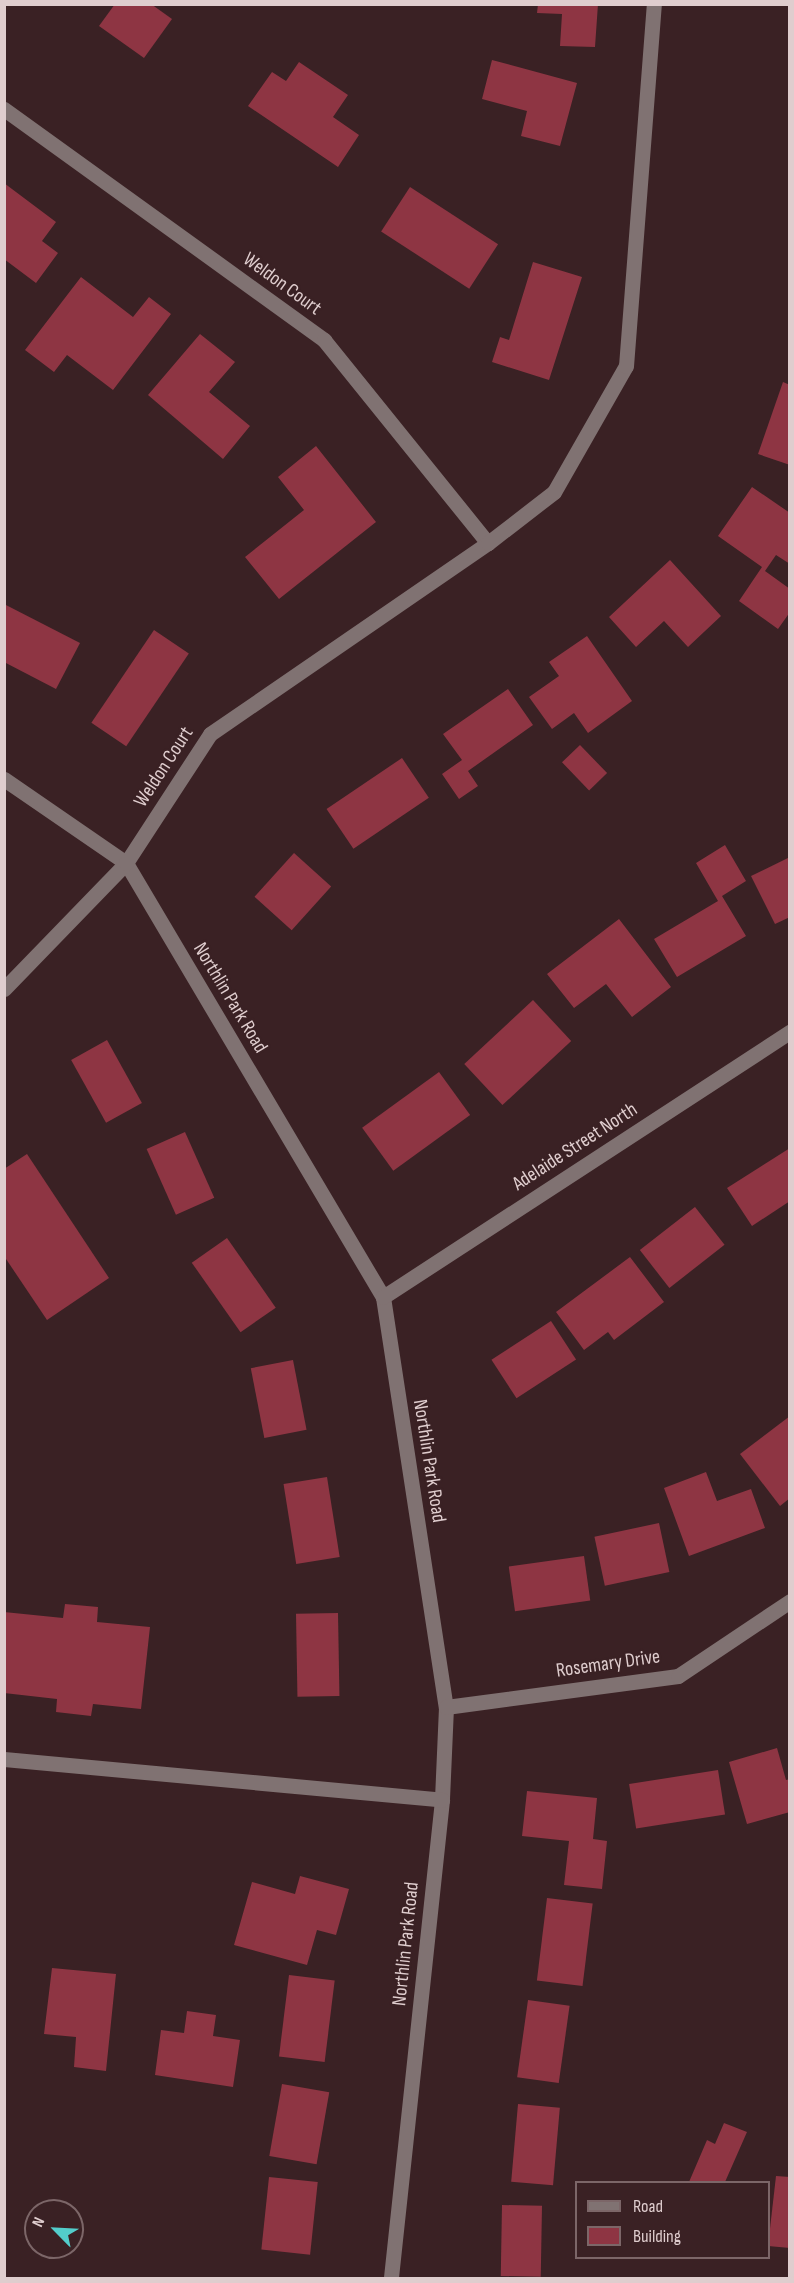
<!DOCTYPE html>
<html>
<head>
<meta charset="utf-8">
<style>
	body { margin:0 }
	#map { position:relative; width:794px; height:2283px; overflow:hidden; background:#3a2124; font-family:"Sofia Sans Condensed",sans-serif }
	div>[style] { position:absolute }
	.building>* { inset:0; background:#8e3543; transform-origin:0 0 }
	.minor>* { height:15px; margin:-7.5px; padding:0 7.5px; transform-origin:7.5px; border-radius:7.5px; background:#807272 }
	span { translate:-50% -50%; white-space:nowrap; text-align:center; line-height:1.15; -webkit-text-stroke:4.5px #3a2124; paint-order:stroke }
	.street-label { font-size:20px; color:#dfcdce }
	.frame { position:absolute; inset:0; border:6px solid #dfcdce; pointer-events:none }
	.legend { position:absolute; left:575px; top:2181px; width:195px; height:78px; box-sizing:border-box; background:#3a2124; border:2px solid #7c6668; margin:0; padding:8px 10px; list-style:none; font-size:18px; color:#dfcdce }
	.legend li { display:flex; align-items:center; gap:12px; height:30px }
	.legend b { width:30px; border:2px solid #7c6668 }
	.north { position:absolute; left:24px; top:2199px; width:60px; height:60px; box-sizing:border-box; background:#3a2124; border:2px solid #7c6668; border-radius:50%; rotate:294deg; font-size:16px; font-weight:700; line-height:24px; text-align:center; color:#dfcdce }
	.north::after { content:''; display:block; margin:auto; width:21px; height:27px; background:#53cdcb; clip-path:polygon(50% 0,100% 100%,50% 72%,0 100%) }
</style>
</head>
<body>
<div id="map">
	<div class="building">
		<i style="clip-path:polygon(115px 4px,151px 4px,172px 19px,144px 58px,99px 26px)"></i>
		<i style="clip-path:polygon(538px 4px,598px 4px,595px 47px,560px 46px,562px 14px,537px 13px)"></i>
		<i style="clip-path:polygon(492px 60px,577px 83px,560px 146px,521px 136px,527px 111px,482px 99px)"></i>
		<i style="clip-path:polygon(299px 62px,348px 95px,333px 117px,359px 135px,338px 167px,248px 106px,272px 72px,286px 81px)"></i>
		<i style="clip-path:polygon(4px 183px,56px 222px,42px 241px,58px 253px,36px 283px,4px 259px)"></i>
		<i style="left:410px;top:187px;width:105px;height:53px;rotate:33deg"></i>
		<i style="clip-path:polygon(533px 262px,582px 277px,549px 380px,492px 362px,500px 337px,509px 340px)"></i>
		<i style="clip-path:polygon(81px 277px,133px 317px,149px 297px,171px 314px,113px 390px,67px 355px,54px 372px,25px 350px)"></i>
		<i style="clip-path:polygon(200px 334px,235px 362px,209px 392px,250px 426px,223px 459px,148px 395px)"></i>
		<i style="clip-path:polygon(783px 382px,790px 385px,790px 465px,758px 454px)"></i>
		<i style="clip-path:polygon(316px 446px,376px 522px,279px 599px,245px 557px,304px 510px,278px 477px)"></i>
		<i style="clip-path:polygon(752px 487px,790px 513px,790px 564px,776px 555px,765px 571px,790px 589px,790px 612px,778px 629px,739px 601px,762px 567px,718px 536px)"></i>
		<i style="clip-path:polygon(670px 560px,721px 616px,688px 647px,664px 621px,636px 647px,609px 617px)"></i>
		<i style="clip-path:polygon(4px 604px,80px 643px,56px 689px,4px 662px)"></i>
		<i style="left:154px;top:630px;width:42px;height:112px;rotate:34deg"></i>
		<i style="clip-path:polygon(587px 636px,632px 701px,588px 733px,574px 713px,552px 729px,529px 697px,559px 676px,549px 662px)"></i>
		<i style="clip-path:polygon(508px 689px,533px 725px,468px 771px,478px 786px,459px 799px,442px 774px,462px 760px,443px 734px)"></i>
		<i style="left:580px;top:745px;width:39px;height:25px;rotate:46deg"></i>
		<i style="left:402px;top:758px;width:48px;height:91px;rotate:56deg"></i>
		<i style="clip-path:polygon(725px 845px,746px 881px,722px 896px,746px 936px,677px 977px,654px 939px,718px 901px,696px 863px)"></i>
		<i style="left:294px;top:853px;width:50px;height:59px;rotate:42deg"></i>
		<i style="clip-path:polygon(790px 857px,790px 917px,775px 924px,751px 876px)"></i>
		<i style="clip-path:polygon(619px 919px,671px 987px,632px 1017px,606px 984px,574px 1008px,547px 974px)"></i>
		<i style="left:533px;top:1000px;width:56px;height:94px;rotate:47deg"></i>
		<i style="left:107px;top:1040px;width:72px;height:41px;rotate:61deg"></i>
		<i style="left:439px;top:1072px;width:53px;height:95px;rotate:54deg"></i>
		<i style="left:185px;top:1132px;width:72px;height:42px;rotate:66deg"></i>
		<i style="clip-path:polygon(790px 1148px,790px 1201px,752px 1226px,727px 1188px)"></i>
		<i style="clip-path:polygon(27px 1154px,109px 1278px,47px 1320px,4px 1256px,4px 1169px)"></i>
		<i style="left:695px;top:1207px;width:48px;height:70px;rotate:52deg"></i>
		<i style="left:227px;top:1238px;width:85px;height:43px;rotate:55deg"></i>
		<i style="clip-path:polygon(630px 1257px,664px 1302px,614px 1340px,608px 1332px,584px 1350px,556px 1312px)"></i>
		<i style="left:551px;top:1321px;width:46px;height:71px;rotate:57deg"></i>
		<i style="left:293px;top:1360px;width:71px;height:43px;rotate:79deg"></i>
		<i style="clip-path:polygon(790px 1416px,790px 1498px,780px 1506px,740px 1454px)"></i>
		<i style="clip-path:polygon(706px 1472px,717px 1501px,751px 1489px,765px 1528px,689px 1556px,664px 1488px)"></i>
		<i style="left:327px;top:1477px;width:81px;height:44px;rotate:81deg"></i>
		<i style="left:659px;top:1523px;width:50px;height:66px;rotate:78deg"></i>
		<i style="left:584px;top:1556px;width:45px;height:76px;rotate:82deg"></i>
		<i style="clip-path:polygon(65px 1604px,98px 1607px,97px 1622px,150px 1627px,141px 1709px,93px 1704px,91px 1716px,56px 1712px,57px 1699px,4px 1693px,4px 1612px,63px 1618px)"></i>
		<i style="left:338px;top:1613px;width:83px;height:42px;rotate:89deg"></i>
		<i style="clip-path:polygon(777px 1748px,786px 1780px,790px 1779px,790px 1812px,747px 1824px,729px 1762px)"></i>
		<i style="left:718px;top:1770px;width:45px;height:90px;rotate:81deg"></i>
		<i style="clip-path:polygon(527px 1791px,597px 1798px,593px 1839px,607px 1841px,602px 1889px,564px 1885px,569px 1841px,522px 1836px)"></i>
		<i style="clip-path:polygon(300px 1876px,349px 1889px,336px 1935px,317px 1930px,307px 1965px,234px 1945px,252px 1882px,295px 1894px)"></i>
		<i style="left:547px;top:1898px;width:46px;height:83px;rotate:7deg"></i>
		<i style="clip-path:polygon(52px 1968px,116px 1974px,106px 2071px,74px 2067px,76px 2037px,44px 2034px)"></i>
		<i style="left:289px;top:1975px;width:46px;height:82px;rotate:7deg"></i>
		<i style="left:528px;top:2000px;width:42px;height:78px;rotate:8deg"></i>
		<i style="clip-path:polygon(187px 2011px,216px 2015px,213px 2036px,240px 2040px,233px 2087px,155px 2075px,161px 2030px,184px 2033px)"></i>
		<i style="left:282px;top:2084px;width:48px;height:73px;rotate:10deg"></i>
		<i style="left:518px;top:2104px;width:42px;height:78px;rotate:5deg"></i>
		<i style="clip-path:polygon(724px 2123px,747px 2132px,725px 2182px,689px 2182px,707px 2140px,715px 2144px)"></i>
		<i style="clip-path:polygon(776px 2176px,790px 2177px,790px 2248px,768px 2246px)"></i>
		<i style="left:269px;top:2177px;width:49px;height:73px;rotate:6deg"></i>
		<i style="left:502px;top:2205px;width:40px;height:71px;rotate:1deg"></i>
	</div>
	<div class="minor">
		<i style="left:4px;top:109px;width:395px;rotate:35.8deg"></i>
		<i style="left:324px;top:340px;width:261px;rotate:51.1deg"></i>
		<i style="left:4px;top:779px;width:148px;rotate:34.5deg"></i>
		<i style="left:126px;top:863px;width:504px;rotate:59.37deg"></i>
		<i style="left:383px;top:1297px;width:415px;rotate:81.3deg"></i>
		<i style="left:446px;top:1707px;width:93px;rotate:92.5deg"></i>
		<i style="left:442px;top:1800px;width:481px;rotate:96.1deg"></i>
		<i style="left:4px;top:989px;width:175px;rotate:-45.9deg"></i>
		<i style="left:126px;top:863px;width:154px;rotate:-56.9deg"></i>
		<i style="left:210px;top:734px;width:337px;rotate:-34.5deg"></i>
		<i style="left:488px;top:543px;width:83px;rotate:-37.7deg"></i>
		<i style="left:554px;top:492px;width:145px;rotate:-60.3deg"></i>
		<i style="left:626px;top:366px;width:363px;rotate:-85.6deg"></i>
		<i style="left:383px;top:1297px;width:486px;rotate:-33.1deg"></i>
		<i style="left:446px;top:1707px;width:234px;rotate:-7.6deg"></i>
		<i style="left:678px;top:1676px;width:135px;rotate:-33.8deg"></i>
		<i style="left:4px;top:1759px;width:440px;rotate:5.3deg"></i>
	</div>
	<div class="street-label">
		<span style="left:282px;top:284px;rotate:36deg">Weldon Court</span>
		<span style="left:164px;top:767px;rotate:-57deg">Weldon Court</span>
		<span style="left:230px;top:998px;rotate:59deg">Northlin Park Road</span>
		<span style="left:575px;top:1147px;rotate:-33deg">Adelaide Street North</span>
		<span style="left:429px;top:1461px;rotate:81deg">Northlin Park Road</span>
		<span style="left:608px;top:1664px;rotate:-8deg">Rosemary Drive</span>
		<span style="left:406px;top:1944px;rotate:-84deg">Northlin Park Road</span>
	</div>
	<div class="frame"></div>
	<ul class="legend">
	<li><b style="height:8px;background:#807272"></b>Road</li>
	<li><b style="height:16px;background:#8e3543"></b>Building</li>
	</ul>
	<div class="north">N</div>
</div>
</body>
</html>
